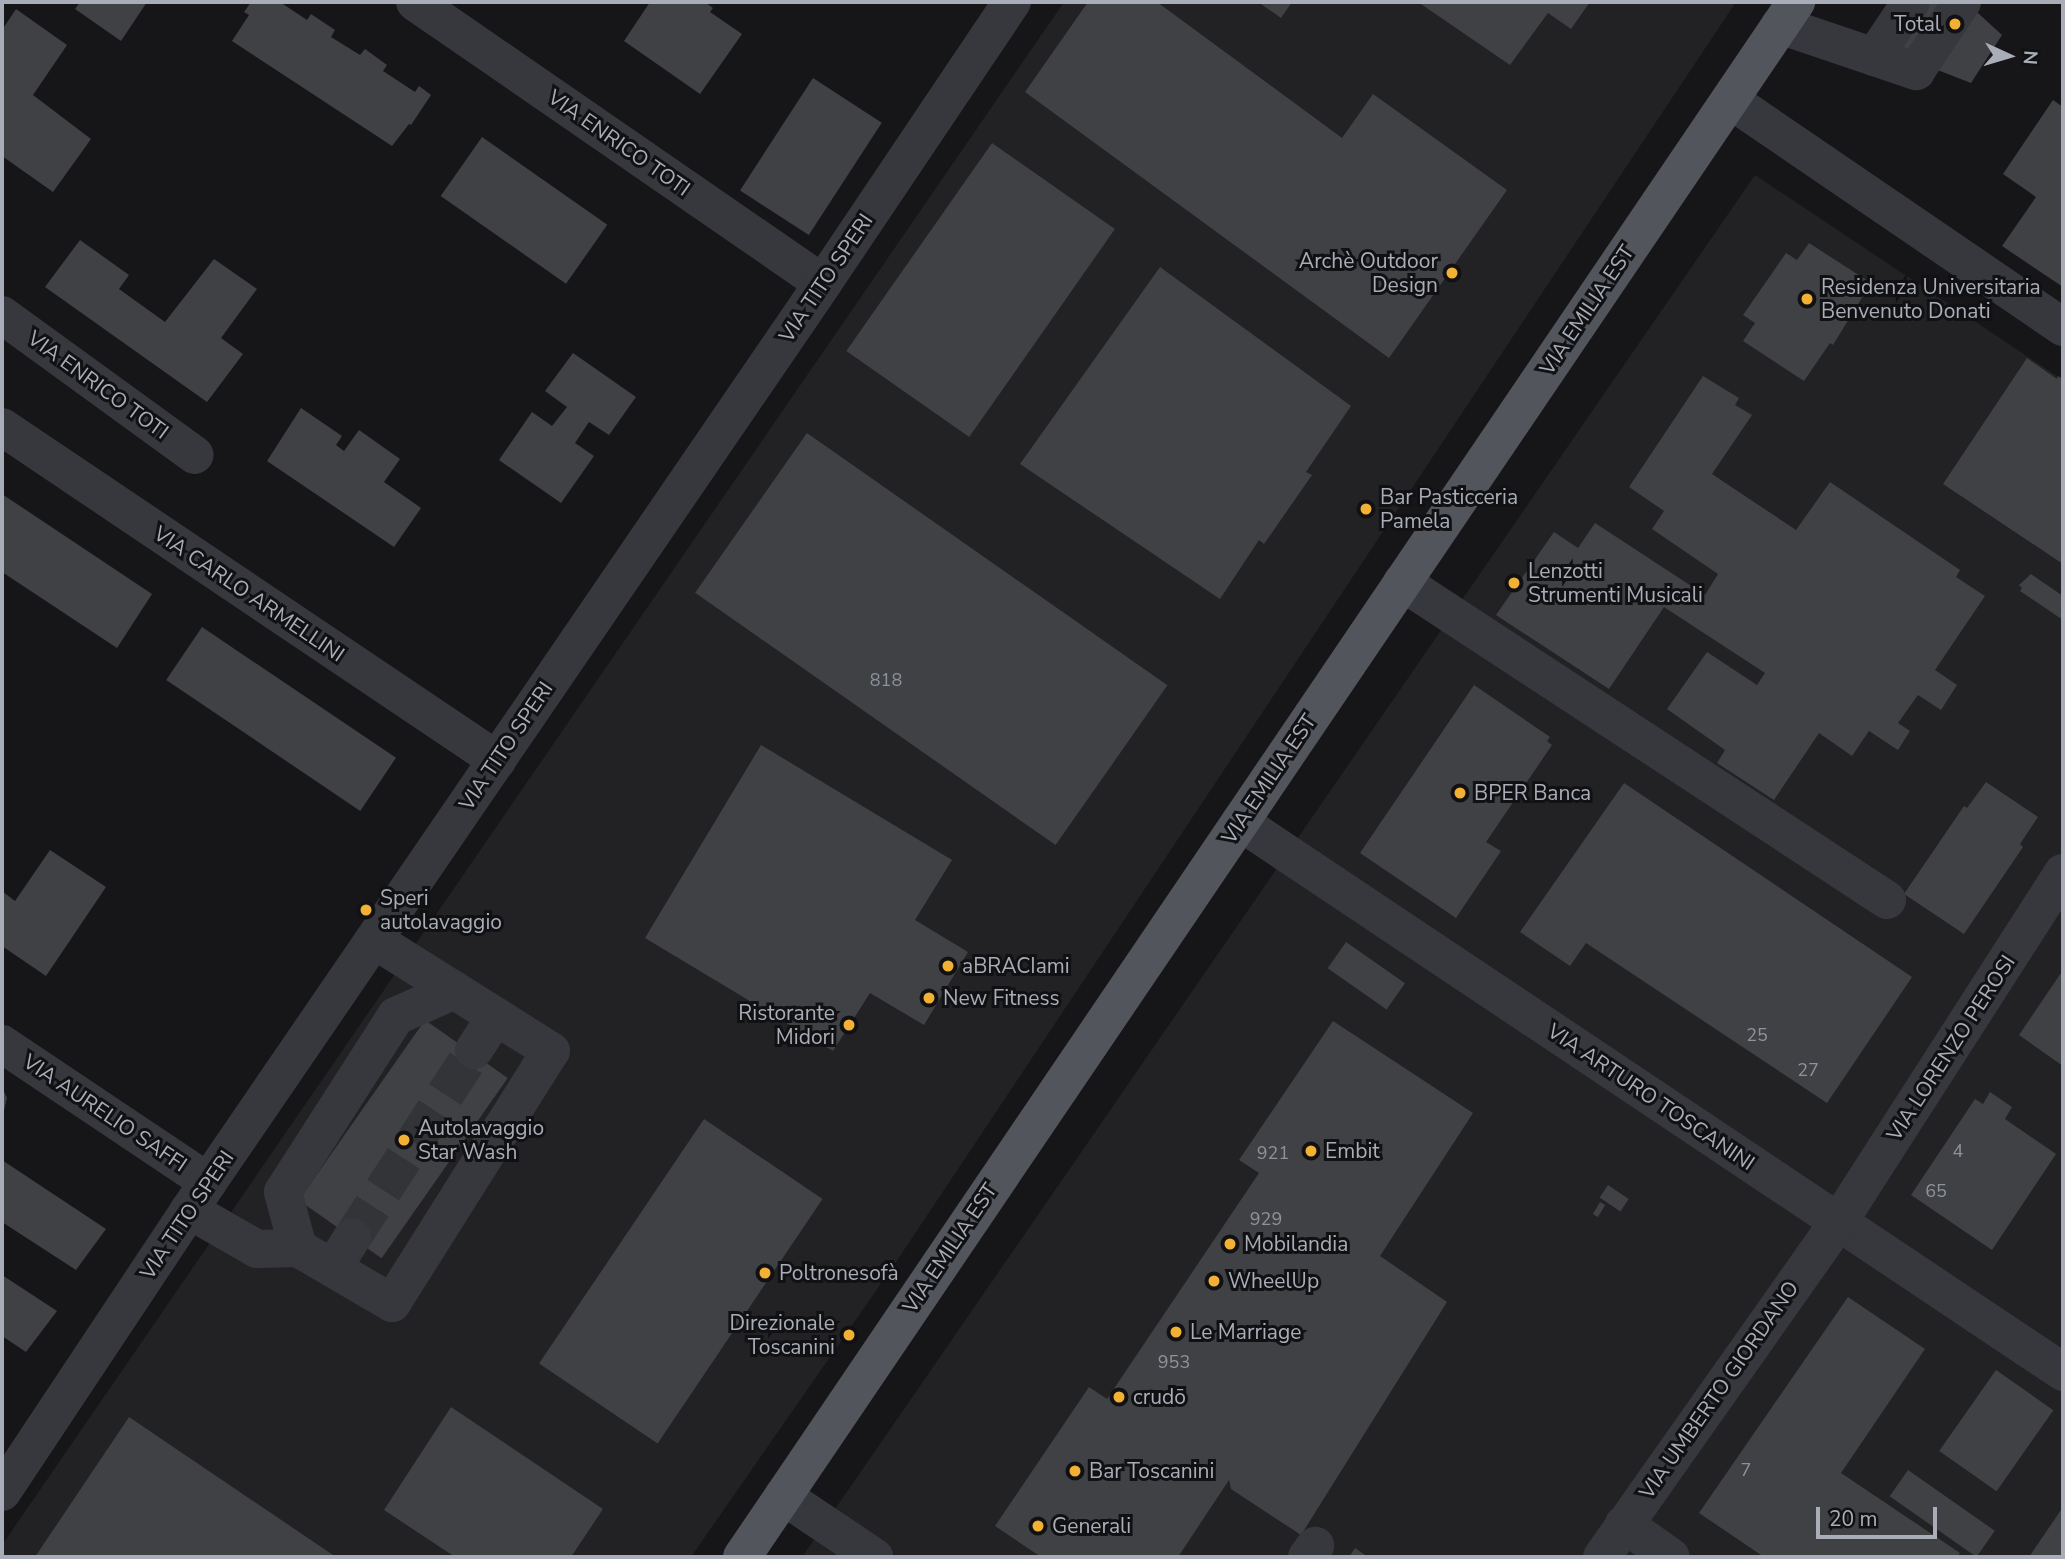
<!DOCTYPE html>
<html>
<head>
<meta charset="utf-8">
<style>
	body { margin:0 }
	#map { position:relative; width:2065px; height:1559px; overflow:hidden; background:#161618; font-family:"Nunito Sans",sans-serif }
	div>[style] { position:absolute }
	.built>* { inset:0; background:#222225 }
	.building>* { inset:0; background:#404145; transform-origin:0 0 }
	.minor-tunnel>* { height:38px; margin-top:-19px; transform-origin:0; background:repeating-linear-gradient(90deg,#333438 0 38px,transparent 0 57px) }
	.minor>* { height:38px; margin:-19px; padding:0 19px; transform-origin:19px; border-radius:19px; background:#37383d }
	.major>* { height:38px; margin:-19px; padding:0 19px; transform-origin:19px; border-radius:19px; background:#53555c }
	.dots>* { width:19px; height:19px; translate:-50% -50%; box-sizing:border-box; border:4px solid #111113; border-radius:50% }
	span { translate:-50% -50%; white-space:nowrap; text-align:center; line-height:1.15; -webkit-text-stroke:6px #111113; paint-order:stroke }
	.number-label { font-size:18px; color:#8e929b }
	.number-label span { -webkit-text-stroke-width:0 }
	.poi-label { font-size:21px; color:#a8adb8 }
	.right { translate:-100% -50%; text-align:right }
	.left { translate:0 -50%; text-align:left }
	.street-label { font-size:21px; color:#a8adb8 }
	.frame { position:absolute; inset:0; border:4px solid #a8adb8; pointer-events:none }
	.north { position:absolute; left:1974px; top:21px; width:70px; height:70px; -webkit-text-stroke:5px #111113; paint-order:stroke; rotate:94deg; font-size:19px; font-weight:700; line-height:28px; text-align:center; color:#a8adb8 }
	.north::after { content:''; display:block; margin:auto; width:24px; height:32px; background:#a8adb8; clip-path:polygon(50% 0,100% 100%,50% 72%,0 100%) }
	.scale { position:absolute; left:1816px; top:1507px; width:121px; height:32px; box-sizing:border-box; border:4px solid #a8adb8; border-top:0; padding-left:9px; font-size:21px; line-height:24px; white-space:nowrap; color:#a8adb8; -webkit-text-stroke:5px #111113; paint-order:stroke }
</style>
</head>
<body>
<div id="map">
	<div class="built">
		<i style="clip-path:polygon(1064px 2px,1736px 2px,896px 1262px,691px 1557px,2px 1557px,2px 1545px)"></i>
		<i style="clip-path:polygon(1755px 175px,2063px 380px,2063px 1557px,802px 1557px)"></i>
	</div>
	<div class="building">
		<i style="clip-path:polygon(80px 2px,147px 2px,121px 41px,75px 9px)"></i>
		<i style="clip-path:polygon(251px 2px,280px 2px,307px 20px,311px 14px,335px 30px,331px 37px,360px 55px,365px 49px,387px 65px,383px 71px,415px 92px,419px 86px,431px 95px,411px 125px,409px 124px,392px 146px,232px 41px,249px 15px,244px 12px)"></i>
		<i style="clip-path:polygon(650px 2px,705px 2px,713px 8px,710px 12px,742px 34px,700px 94px,624px 41px)"></i>
		<i style="clip-path:polygon(1088px 2px,1157px 2px,1342px 138px,1373px 94px,1507px 190px,1389px 358px,1025px 92px)"></i>
		<i style="clip-path:polygon(1258px 2px,1292px 2px,1281px 18px)"></i>
		<i style="clip-path:polygon(1418px 2px,1590px 2px,1571px 29px,1548px 13px,1510px 65px)"></i>
		<i style="clip-path:polygon(1919px 2px,1966px 2px,2002px 35px,1971px 83px,1886px 50px)"></i>
		<i style="clip-path:polygon(16px 9px,67px 45px,33px 95px,91px 139px,53px 192px,2px 156px,2px 30px)"></i>
		<i style="left:813px;top:78px;width:82px;height:134px;rotate:33deg"></i>
		<i style="clip-path:polygon(2053px 100px,2063px 107px,2063px 287px,2002px 246px,2036px 197px,2003px 174px)"></i>
		<i style="left:482px;top:137px;width:153px;height:72px;rotate:35deg"></i>
		<i style="left:992px;top:143px;width:150px;height:254px;rotate:35deg"></i>
		<i style="clip-path:polygon(80px 240px,129px 275px,119px 289px,165px 322px,214px 259px,257px 289px,221px 338px,243px 354px,207px 402px,45px 287px)"></i>
		<i style="clip-path:polygon(1809px 243px,1871px 283px,1833px 345px,1830px 343px,1804px 381px,1743px 341px,1755px 323px,1743px 315px,1786px 253px,1797px 260px)"></i>
		<i style="clip-path:polygon(1160px 267px,1351px 406px,1306px 472px,1312px 475px,1264px 544px,1259px 540px,1220px 599px,1020px 464px)"></i>
		<i style="clip-path:polygon(573px 353px,636px 397px,609px 435px,589px 422px,575px 443px,594px 456px,561px 503px,499px 460px,532px 412px,552px 426px,567px 407px,545px 391px)"></i>
		<i style="clip-path:polygon(2027px 358px,2057px 379px,2058px 376px,2063px 379px,2063px 564px,1943px 484px)"></i>
		<i style="clip-path:polygon(1703px 376px,1739px 398px,1735px 405px,1752px 415px,1712px 474px,1796px 530px,1830px 482px,1960px 570px,1956px 577px,1985px 596px,1935px 670px,1957px 685px,1941px 710px,1918px 695px,1898px 723px,1910px 731px,1898px 750px,1869px 731px,1852px 756px,1819px 733px,1774px 800px,1717px 763px,1725px 750px,1667px 709px,1707px 652px,1757px 685px,1765px 673px,1664px 607px,1609px 689px,1496px 615px,1554px 532px,1578px 548px,1595px 523px,1705px 595px,1718px 574px,1652px 529px,1664px 511px,1629px 487px)"></i>
		<i style="clip-path:polygon(301px 408px,342px 436px,336px 445px,344px 451px,359px 430px,400px 459px,384px 482px,421px 508px,394px 547px,267px 461px)"></i>
		<i style="left:807px;top:433px;width:440px;height:195px;rotate:35deg"></i>
		<i style="clip-path:polygon(2px 494px,152px 594px,117px 648px,2px 572px)"></i>
		<i style="clip-path:polygon(2031px 574px,2063px 596px,2063px 620px,2020px 591px,2022px 588px,2019px 585px)"></i>
		<i style="left:202px;top:627px;width:234px;height:64px;rotate:34deg"></i>
		<i style="clip-path:polygon(1474px 685px,1550px 737px,1547px 741px,1552px 745px,1486px 842px,1501px 851px,1456px 918px,1360px 853px)"></i>
		<i style="clip-path:polygon(761px 745px,952px 860px,915px 920px,968px 952px,924px 1025px,870px 993px,833px 1051px,645px 938px)"></i>
		<i style="clip-path:polygon(1986px 782px,2038px 817px,2020px 844px,2023px 847px,1964px 934px,1904px 894px,1964px 806px,1967px 808px)"></i>
		<i style="clip-path:polygon(1624px 783px,1912px 977px,1827px 1103px,1586px 943px,1570px 966px,1520px 932px)"></i>
		<i style="clip-path:polygon(50px 850px,106px 887px,46px 976px,2px 946px,2px 891px,15px 901px)"></i>
		<i style="left:1346px;top:942px;width:72px;height:32px;rotate:35deg"></i>
		<i style="clip-path:polygon(2063px 970px,2063px 1066px,2019px 1035px)"></i>
		<i style="left:425px;top:1020px;width:101px;height:220px;rotate:35deg"></i>
		<i style="clip-path:polygon(1333px 1021px,1473px 1113px,1380px 1256px,1447px 1302px,1301px 1535px,1231px 1489px,1229px 1480px,1178px 1557px,1041px 1557px,995px 1526px,1089px 1387px,1107px 1399px,1259px 1173px,1239px 1160px)"></i>
		<i style="clip-path:polygon(2px 1087px,7px 1098px,2px 1119px)"></i>
		<i style="clip-path:polygon(1990px 1092px,2012px 1107px,2005px 1119px,2056px 1154px,1992px 1250px,1911px 1195px,1975px 1099px,1983px 1104px)"></i>
		<i style="left:704px;top:1119px;width:143px;height:295px;rotate:34deg"></i>
		<i style="clip-path:polygon(2px 1160px,106px 1229px,76px 1270px,2px 1222px)"></i>
		<i style="left:1608px;top:1185px;width:25px;height:15px;rotate:34deg"></i>
		<i style="left:1600px;top:1202px;width:6px;height:14px;rotate:31deg"></i>
		<i style="clip-path:polygon(2px 1275px,57px 1311px,26px 1352px,2px 1336px)"></i>
		<i style="clip-path:polygon(1848px 1297px,1925px 1349px,1841px 1473px,1960px 1553px,1957px 1557px,1764px 1557px,1699px 1513px)"></i>
		<i style="left:1996px;top:1370px;width:70px;height:99px;rotate:35deg"></i>
		<i style="clip-path:polygon(451px 1407px,603px 1509px,571px 1557px,455px 1557px,384px 1510px)"></i>
		<i style="clip-path:polygon(129px 1417px,336px 1557px,35px 1557px)"></i>
		<i style="left:1908px;top:1470px;width:106px;height:32px;rotate:35deg"></i>
		<i style="clip-path:polygon(2063px 1507px,2063px 1557px,2029px 1557px)"></i>
		<i style="clip-path:polygon(1355px 1548px,1368px 1557px,1349px 1557px)"></i>
	</div>
	<div class="minor-tunnel">
		<i style="left:352px;top:1238px;width:224px;rotate:-57deg"></i>
	</div>
	<div class="minor">
		<i style="left:415px;top:2px;width:495px;rotate:34.6deg"></i>
		<i style="left:1780px;top:25px;width:144px;rotate:18.7deg"></i>
		<i style="left:1916px;top:71px;width:83px;rotate:-56.3deg"></i>
		<i style="left:1874px;top:57px;width:66px;rotate:-56.1deg"></i>
		<i style="left:1730px;top:100px;width:403px;rotate:34.3deg"></i>
		<i style="left:2px;top:315px;width:238px;rotate:36deg"></i>
		<i style="left:2px;top:427px;width:597px;rotate:33.93deg"></i>
		<i style="left:1402px;top:582px;width:580px;rotate:33.25deg"></i>
		<i style="left:1240px;top:822px;width:990px;rotate:33.75deg"></i>
		<i style="left:2px;top:1044px;width:248px;rotate:33.8deg"></i>
		<i style="left:474px;top:1050px;width:40px;rotate:-57.1deg"></i>
		<i style="left:189px;top:1210px;width:78px;rotate:29.8deg"></i>
		<i style="left:257px;top:1249px;width:41px;rotate:-1.4deg"></i>
		<i style="left:298px;top:1248px;width:109px;rotate:30.3deg"></i>
		<i style="left:392px;top:1303px;width:298px;rotate:-57.8deg"></i>
		<i style="left:551px;top:1051px;width:209px;rotate:-147.9deg"></i>
		<i style="left:298px;top:1248px;width:58px;rotate:-105deg"></i>
		<i style="left:283px;top:1192px;width:209px;rotate:-57.3deg"></i>
		<i style="left:396px;top:1016px;width:64px;rotate:-23.8deg"></i>
		<i style="left:333px;top:1268px;width:36px;rotate:-58deg"></i>
		<i style="left:2px;top:1492px;width:372px;rotate:-56.4deg"></i>
		<i style="left:208px;top:1182px;width:1089px;rotate:-55.62deg"></i>
		<i style="left:823px;top:283px;width:339px;rotate:-56.1deg"></i>
		<i style="left:783px;top:1496px;width:110px;rotate:33.8deg"></i>
		<i style="left:1624px;top:1524px;width:57px;rotate:35.1deg"></i>
		<i style="left:1307px;top:1557px;width:14px;rotate:-54deg"></i>
		<i style="left:1602px;top:1557px;width:409px;rotate:-54.8deg"></i>
		<i style="left:1838px;top:1223px;width:416px;rotate:-57.3deg"></i>
	</div>
	<div class="major">
		<i style="left:742px;top:1557px;width:1879px;rotate:-55.87deg"></i>
	</div>
	<div class="dots">
		<i style="left:1955px;top:24px;background:#f2b034"></i>
		<i style="left:1452px;top:273px;background:#f2b034"></i>
		<i style="left:1807px;top:299px;background:#f2b034"></i>
		<i style="left:1366px;top:509px;background:#f2b034"></i>
		<i style="left:1514px;top:583px;background:#f2b034"></i>
		<i style="left:1460px;top:793px;background:#f2b034"></i>
		<i style="left:366px;top:910px;background:#f2b034"></i>
		<i style="left:948px;top:966px;background:#f2b034"></i>
		<i style="left:929px;top:998px;background:#f2b034"></i>
		<i style="left:849px;top:1025px;background:#f2b034"></i>
		<i style="left:404px;top:1140px;background:#f2b034"></i>
		<i style="left:1311px;top:1151px;background:#f2b034"></i>
		<i style="left:1230px;top:1244px;background:#f2b034"></i>
		<i style="left:765px;top:1273px;background:#f2b034"></i>
		<i style="left:1214px;top:1281px;background:#f2b034"></i>
		<i style="left:1176px;top:1332px;background:#f2b034"></i>
		<i style="left:849px;top:1335px;background:#f2b034"></i>
		<i style="left:1119px;top:1397px;background:#f2b034"></i>
		<i style="left:1075px;top:1471px;background:#f2b034"></i>
		<i style="left:1038px;top:1526px;background:#f2b034"></i>
	</div>
	<div class="number-label">
		<span style="left:886px;top:680px">818</span>
		<span style="left:1757px;top:1035px">25</span>
		<span style="left:1808px;top:1070px">27</span>
		<span style="left:1958px;top:1151px">4</span>
		<span style="left:1273px;top:1153px">921</span>
		<span style="left:1936px;top:1191px">65</span>
		<span style="left:1266px;top:1219px">929</span>
		<span style="left:1174px;top:1362px">953</span>
		<span style="left:1746px;top:1470px">7</span>
	</div>
	<div class="poi-label">
		<span class="right" style="left:1941px;top:24px">Total</span>
		<span class="right" style="left:1438px;top:273px">Archè Outdoor<br>Design</span>
		<span class="left" style="left:1821px;top:299px">Residenza Universitaria<br>Benvenuto Donati</span>
		<span class="left" style="left:1380px;top:509px">Bar Pasticceria<br>Pamela</span>
		<span class="left" style="left:1528px;top:583px">Lenzotti<br>Strumenti Musicali</span>
		<span class="left" style="left:1474px;top:793px">BPER Banca</span>
		<span class="left" style="left:380px;top:910px">Speri<br>autolavaggio</span>
		<span class="left" style="left:962px;top:966px">aBRACIami</span>
		<span class="left" style="left:943px;top:998px">New Fitness</span>
		<span class="right" style="left:835px;top:1025px">Ristorante<br>Midori</span>
		<span class="left" style="left:418px;top:1140px">Autolavaggio<br>Star Wash</span>
		<span class="left" style="left:1325px;top:1151px">Embit</span>
		<span class="left" style="left:1244px;top:1244px">Mobilandia</span>
		<span class="left" style="left:779px;top:1273px">Poltronesofà</span>
		<span class="left" style="left:1228px;top:1281px">WheelUp</span>
		<span class="right" style="left:835px;top:1335px">Direzionale<br>Toscanini</span>
		<span class="left" style="left:1190px;top:1332px">Le Marriage</span>
		<span class="left" style="left:1133px;top:1397px">crudō</span>
		<span class="left" style="left:1089px;top:1471px">Bar Toscanini</span>
		<span class="left" style="left:1052px;top:1526px">Generali</span>
	</div>
	<div class="street-label">
		<span style="left:619px;top:143px;rotate:35deg">VIA ENRICO TOTI</span>
		<span style="left:826px;top:278px;rotate:-56deg">VIA TITO SPERI</span>
		<span style="left:1587px;top:310px;rotate:-56deg">VIA EMILIA EST</span>
		<span style="left:98px;top:385px;rotate:36deg">VIA ENRICO TOTI</span>
		<span style="left:249px;top:594px;rotate:34deg">VIA CARLO ARMELLINI</span>
		<span style="left:506px;top:746px;rotate:-56deg">VIA TITO SPERI</span>
		<span style="left:1269px;top:779px;rotate:-56deg">VIA EMILIA EST</span>
		<span style="left:1951px;top:1048px;rotate:-57deg">VIA LORENZO PEROSI</span>
		<span style="left:1651px;top:1097px;rotate:34deg">VIA ARTURO TOSCANINI</span>
		<span style="left:105px;top:1113px;rotate:34deg">VIA AURELIO SAFFI</span>
		<span style="left:187px;top:1215px;rotate:-56deg">VIA TITO SPERI</span>
		<span style="left:950px;top:1248px;rotate:-56deg">VIA EMILIA EST</span>
		<span style="left:1719px;top:1390px;rotate:-55deg">VIA UMBERTO GIORDANO</span>
	</div>
	<div class="frame"></div>
	<div class="north">N</div>
	<div class="scale">20 m</div>
</div>
</body>
</html>
